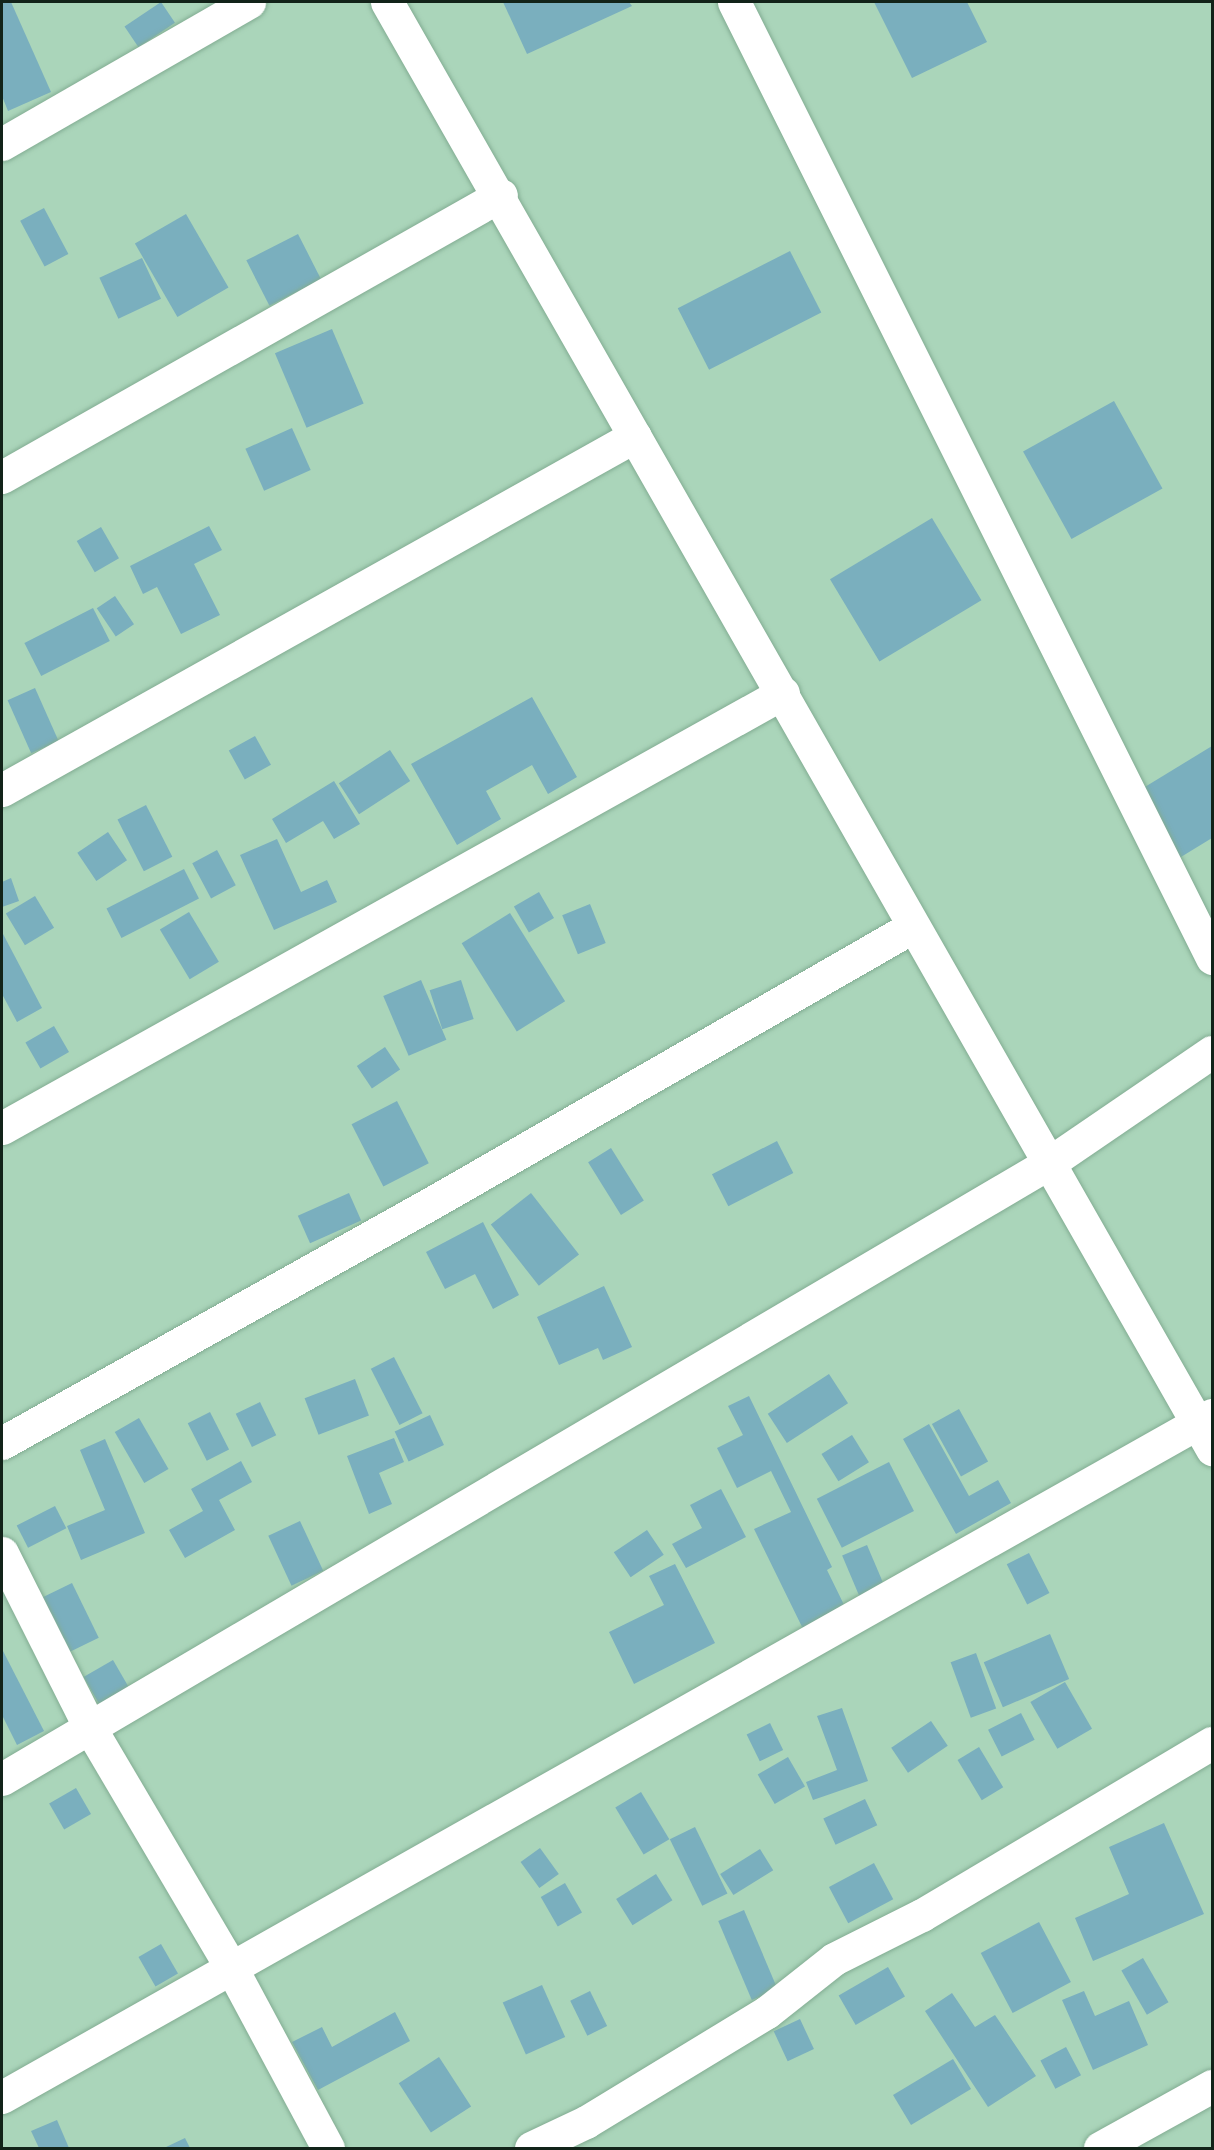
<!DOCTYPE html>
<html>
<head>
<meta charset="utf-8">
<style>
	body { margin:0 }
	#map { position:relative; width:1214px; height:2150px; overflow:hidden; background:#aad5ba; font-family:"Times New Roman",serif }
	div>[style] { position:absolute }
	.building>* { inset:0; background:#7aafbe; transform-origin:0 0 }
	.roads { filter:drop-shadow(0 0 2px #82ac92) drop-shadow(0 0 2px #82ac92) }
	.minor>* { height:33px; margin:-16.5px; padding:0 16.5px; transform-origin:16.5px; border-radius:16.5px; background:#fff }
	span { translate:-50% -50%; white-space:nowrap; text-align:center; line-height:1.15; -webkit-text-stroke:4.5px #aad5ba; paint-order:stroke }
	.frame { position:absolute; inset:0; border:3px solid #122319; pointer-events:none }
</style>
</head>
<body>
<div id="map">
	<div class="building">
		<i style="clip-path:polygon(2px 2px,11px 2px,51px 92px,8px 111px,2px 96px)"></i>
		<i style="left:161px;top:2px;width:25px;height:44px;rotate:56deg"></i>
		<i style="clip-path:polygon(503px 2px,629px 2px,632px 6px,527px 54px)"></i>
		<i style="clip-path:polygon(874px 2px,967px 2px,987px 42px,912px 78px)"></i>
		<i style="left:44px;top:208px;width:52px;height:27px;rotate:62deg"></i>
		<i style="left:186px;top:214px;width:85px;height:59px;rotate:60deg"></i>
		<i style="left:298px;top:234px;width:51px;height:58px;rotate:63deg"></i>
		<i style="left:790px;top:251px;width:69px;height:126px;rotate:63deg"></i>
		<i style="left:142px;top:258px;width:45px;height:47px;rotate:65deg"></i>
		<i style="left:332px;top:329px;width:81px;height:62px;rotate:67deg"></i>
		<i style="left:1114px;top:401px;width:100px;height:104px;rotate:61deg"></i>
		<i style="left:292px;top:428px;width:46px;height:51px;rotate:66deg"></i>
		<i style="left:932px;top:518px;width:96px;height:119px;rotate:59deg"></i>
		<i style="clip-path:polygon(209px 526px,222px 550px,194px 564px,220px 615px,181px 634px,157px 587px,143px 594px,130px 566px)"></i>
		<i style="left:101px;top:527px;width:36px;height:28px;rotate:60deg"></i>
		<i style="left:115px;top:596px;width:34px;height:22px;rotate:56deg"></i>
		<i style="left:93px;top:608px;width:37px;height:77px;rotate:63deg"></i>
		<i style="left:35px;top:688px;width:58px;height:30px;rotate:66deg"></i>
		<i style="clip-path:polygon(532px 697px,577px 777px,548px 794px,532px 765px,486px 791px,501px 819px,457px 845px,411px 764px)"></i>
		<i style="left:255px;top:736px;width:33px;height:30px;rotate:61deg"></i>
		<i style="clip-path:polygon(1212px 746px,1212px 838px,1176px 860px,1135px 793px)"></i>
		<i style="left:390px;top:750px;width:37px;height:61px;rotate:57deg"></i>
		<i style="clip-path:polygon(334px 781px,360px 824px,334px 839px,323px 821px,286px 843px,272px 819px)"></i>
		<i style="left:146px;top:805px;width:58px;height:32px;rotate:63deg"></i>
		<i style="left:108px;top:832px;width:34px;height:37px;rotate:56deg"></i>
		<i style="clip-path:polygon(277px 839px,301px 892px,327px 880px,337px 902px,274px 930px,240px 855px)"></i>
		<i style="left:217px;top:850px;width:40px;height:28px;rotate:62deg"></i>
		<i style="left:184px;top:869px;width:33px;height:87px;rotate:63deg"></i>
		<i style="clip-path:polygon(11px 878px,19px 901px,2px 907px,2px 882px)"></i>
		<i style="left:539px;top:892px;width:30px;height:29px;rotate:60deg"></i>
		<i style="left:35px;top:896px;width:37px;height:34px;rotate:59deg"></i>
		<i style="left:590px;top:904px;width:42px;height:30px;rotate:68deg"></i>
		<i style="left:189px;top:912px;width:58px;height:34px;rotate:59deg"></i>
		<i style="left:510px;top:913px;width:104px;height:57px;rotate:58deg"></i>
		<i style="clip-path:polygon(2px 932px,42px 1008px,17px 1022px,2px 994px)"></i>
		<i style="left:421px;top:980px;width:65px;height:41px;rotate:67deg"></i>
		<i style="left:461px;top:980px;width:41px;height:33px;rotate:72deg"></i>
		<i style="left:54px;top:1026px;width:30px;height:33px;rotate:60deg"></i>
		<i style="left:385px;top:1047px;width:27px;height:34px;rotate:56deg"></i>
		<i style="left:397px;top:1101px;width:70px;height:51px;rotate:63deg"></i>
		<i style="left:777px;top:1141px;width:36px;height:73px;rotate:63deg"></i>
		<i style="left:611px;top:1148px;width:62px;height:27px;rotate:58deg"></i>
		<i style="left:349px;top:1193px;width:30px;height:56px;rotate:66deg"></i>
		<i style="left:531px;top:1193px;width:78px;height:51px;rotate:52deg"></i>
		<i style="clip-path:polygon(483px 1222px,519px 1295px,493px 1309px,475px 1274px,445px 1289px,426px 1252px)"></i>
		<i style="clip-path:polygon(604px 1286px,632px 1347px,603px 1360px,598px 1348px,559px 1365px,537px 1317px)"></i>
		<i style="left:394px;top:1357px;width:63px;height:26px;rotate:63deg"></i>
		<i style="left:829px;top:1374px;width:35px;height:73px;rotate:57deg"></i>
		<i style="left:355px;top:1379px;width:39px;height:54px;rotate:69deg"></i>
		<i style="clip-path:polygon(749px 1396px,832px 1567px,827px 1570px,849px 1615px,806px 1635px,754px 1529px,791px 1512px,771px 1471px,737px 1488px,717px 1448px,743px 1435px,728px 1406px)"></i>
		<i style="left:260px;top:1402px;width:37px;height:27px;rotate:64deg"></i>
		<i style="left:959px;top:1409px;width:60px;height:31px;rotate:61deg"></i>
		<i style="left:210px;top:1412px;width:42px;height:25px;rotate:63deg"></i>
		<i style="left:430px;top:1415px;width:33px;height:39px;rotate:65deg"></i>
		<i style="left:139px;top:1418px;width:59px;height:28px;rotate:60deg"></i>
		<i style="clip-path:polygon(929px 1424px,969px 1496px,998px 1480px,1011px 1503px,956px 1534px,903px 1439px)"></i>
		<i style="left:852px;top:1435px;width:32px;height:36px;rotate:58deg"></i>
		<i style="clip-path:polygon(394px 1438px,404px 1462px,379px 1473px,392px 1504px,369px 1514px,347px 1456px)"></i>
		<i style="clip-path:polygon(105px 1439px,145px 1533px,81px 1560px,67px 1526px,105px 1510px,80px 1450px)"></i>
		<i style="clip-path:polygon(241px 1461px,252px 1482px,219px 1500px,235px 1530px,185px 1558px,169px 1530px,203px 1511px,191px 1489px)"></i>
		<i style="left:889px;top:1462px;width:55px;height:81px;rotate:63deg"></i>
		<i style="clip-path:polygon(721px 1489px,746px 1537px,686px 1568px,672px 1544px,702px 1528px,690px 1505px)"></i>
		<i style="left:55px;top:1506px;width:25px;height:43px;rotate:63deg"></i>
		<i style="left:300px;top:1521px;width:55px;height:35px;rotate:65deg"></i>
		<i style="left:647px;top:1530px;width:30px;height:40px;rotate:56deg"></i>
		<i style="left:867px;top:1545px;width:52px;height:27px;rotate:67deg"></i>
		<i style="left:1029px;top:1553px;width:45px;height:25px;rotate:63deg"></i>
		<i style="clip-path:polygon(675px 1564px,715px 1643px,634px 1684px,609px 1632px,664px 1605px,649px 1576px)"></i>
		<i style="left:72px;top:1583px;width:61px;height:36px;rotate:64deg"></i>
		<i style="left:1050px;top:1634px;width:49px;height:72px;rotate:67deg"></i>
		<i style="clip-path:polygon(2px 1649px,44px 1731px,17px 1745px,2px 1715px)"></i>
		<i style="left:976px;top:1653px;width:59px;height:27px;rotate:70deg"></i>
		<i style="left:113px;top:1660px;width:46px;height:34px;rotate:60deg"></i>
		<i style="left:1065px;top:1682px;width:54px;height:40px;rotate:60deg"></i>
		<i style="clip-path:polygon(842px 1708px,868px 1781px,813px 1800px,806px 1782px,837px 1770px,817px 1716px)"></i>
		<i style="left:1021px;top:1713px;width:30px;height:37px;rotate:63deg"></i>
		<i style="left:931px;top:1721px;width:30px;height:48px;rotate:56deg"></i>
		<i style="left:770px;top:1723px;width:30px;height:26px;rotate:64deg"></i>
		<i style="left:979px;top:1747px;width:47px;height:25px;rotate:59deg"></i>
		<i style="left:788px;top:1757px;width:34px;height:35px;rotate:60deg"></i>
		<i style="left:76px;top:1788px;width:30px;height:31px;rotate:60deg"></i>
		<i style="left:641px;top:1792px;width:55px;height:30px;rotate:59deg"></i>
		<i style="left:865px;top:1799px;width:29px;height:46px;rotate:65deg"></i>
		<i style="clip-path:polygon(1164px 1823px,1204px 1914px,1093px 1961px,1075px 1918px,1129px 1894px,1109px 1847px)"></i>
		<i style="left:695px;top:1827px;width:74px;height:28px;rotate:64deg"></i>
		<i style="left:540px;top:1848px;width:32px;height:24px;rotate:54deg"></i>
		<i style="left:760px;top:1849px;width:25px;height:47px;rotate:58deg"></i>
		<i style="left:874px;top:1863px;width:41px;height:51px;rotate:62deg"></i>
		<i style="left:656px;top:1874px;width:31px;height:47px;rotate:58deg"></i>
		<i style="left:565px;top:1883px;width:34px;height:28px;rotate:60deg"></i>
		<i style="left:744px;top:1910px;width:86px;height:28px;rotate:67deg"></i>
		<i style="left:1039px;top:1922px;width:68px;height:66px;rotate:62deg"></i>
		<i style="left:161px;top:1944px;width:34px;height:26px;rotate:60deg"></i>
		<i style="left:1143px;top:1958px;width:51px;height:25px;rotate:60deg"></i>
		<i style="left:888px;top:1967px;width:34px;height:57px;rotate:60deg"></i>
		<i style="left:542px;top:1985px;width:57px;height:43px;rotate:66deg"></i>
		<i style="left:590px;top:1991px;width:39px;height:22px;rotate:64deg"></i>
		<i style="clip-path:polygon(1084px 1991px,1095px 2016px,1129px 2001px,1148px 2045px,1093px 2070px,1062px 2000px)"></i>
		<i style="clip-path:polygon(952px 1993px,975px 2027px,995px 2015px,1036px 2076px,988px 2107px,925px 2011px)"></i>
		<i style="clip-path:polygon(395px 2012px,410px 2041px,318px 2090px,292px 2042px,322px 2027px,332px 2047px)"></i>
		<i style="left:800px;top:2019px;width:33px;height:29px;rotate:65deg"></i>
		<i style="left:1066px;top:2047px;width:32px;height:29px;rotate:62deg"></i>
		<i style="left:439px;top:2057px;width:59px;height:48px;rotate:57deg"></i>
		<i style="left:953px;top:2059px;width:35px;height:70px;rotate:59deg"></i>
		<i style="clip-path:polygon(57px 2120px,69px 2148px,39px 2148px,31px 2131px)"></i>
		<i style="clip-path:polygon(185px 2138px,190px 2148px,164px 2148px)"></i>
	</div>
	<div class="roads">
		<div class="minor">
			<i style="left:387px;top:2px;width:1666px;rotate:60.31deg"></i>
			<i style="left:734px;top:2px;width:1069px;rotate:63.43deg"></i>
			<i style="left:2px;top:144px;width:285px;rotate:-29.9deg"></i>
			<i style="left:2px;top:477px;width:573px;rotate:-29.47deg"></i>
			<i style="left:2px;top:790px;width:725px;rotate:-29.22deg"></i>
			<i style="left:2px;top:1128px;width:894px;rotate:-29.12deg"></i>
			<i style="left:2px;top:1443px;width:496px;rotate:-29.2deg"></i>
			<i style="left:435px;top:1201px;width:550px;rotate:-29.87deg"></i>
			<i style="left:2px;top:1553px;width:196px;rotate:63.3deg"></i>
			<i style="left:90px;top:1728px;width:280px;rotate:59.5deg"></i>
			<i style="left:232px;top:1969px;width:203px;rotate:61.8deg"></i>
			<i style="left:2px;top:1779px;width:1215px;rotate:-30.47deg"></i>
			<i style="left:1049px;top:1163px;width:197px;rotate:-34.3deg"></i>
			<i style="left:2px;top:2097px;width:1389px;rotate:-29.41deg"></i>
			<i style="left:531px;top:2148px;width:61px;rotate:-25.3deg"></i>
			<i style="left:586px;top:2122px;width:212px;rotate:-31.3deg"></i>
			<i style="left:767px;top:2012px;width:85px;rotate:-38.3deg"></i>
			<i style="left:834px;top:1959px;width:98px;rotate:-26.6deg"></i>
			<i style="left:922px;top:1915px;width:337px;rotate:-30.7deg"></i>
			<i style="left:1100px;top:2148px;width:128px;rotate:-29deg"></i>
		</div>
	</div>
	<div class="frame"></div>
</div>
</body>
</html>
